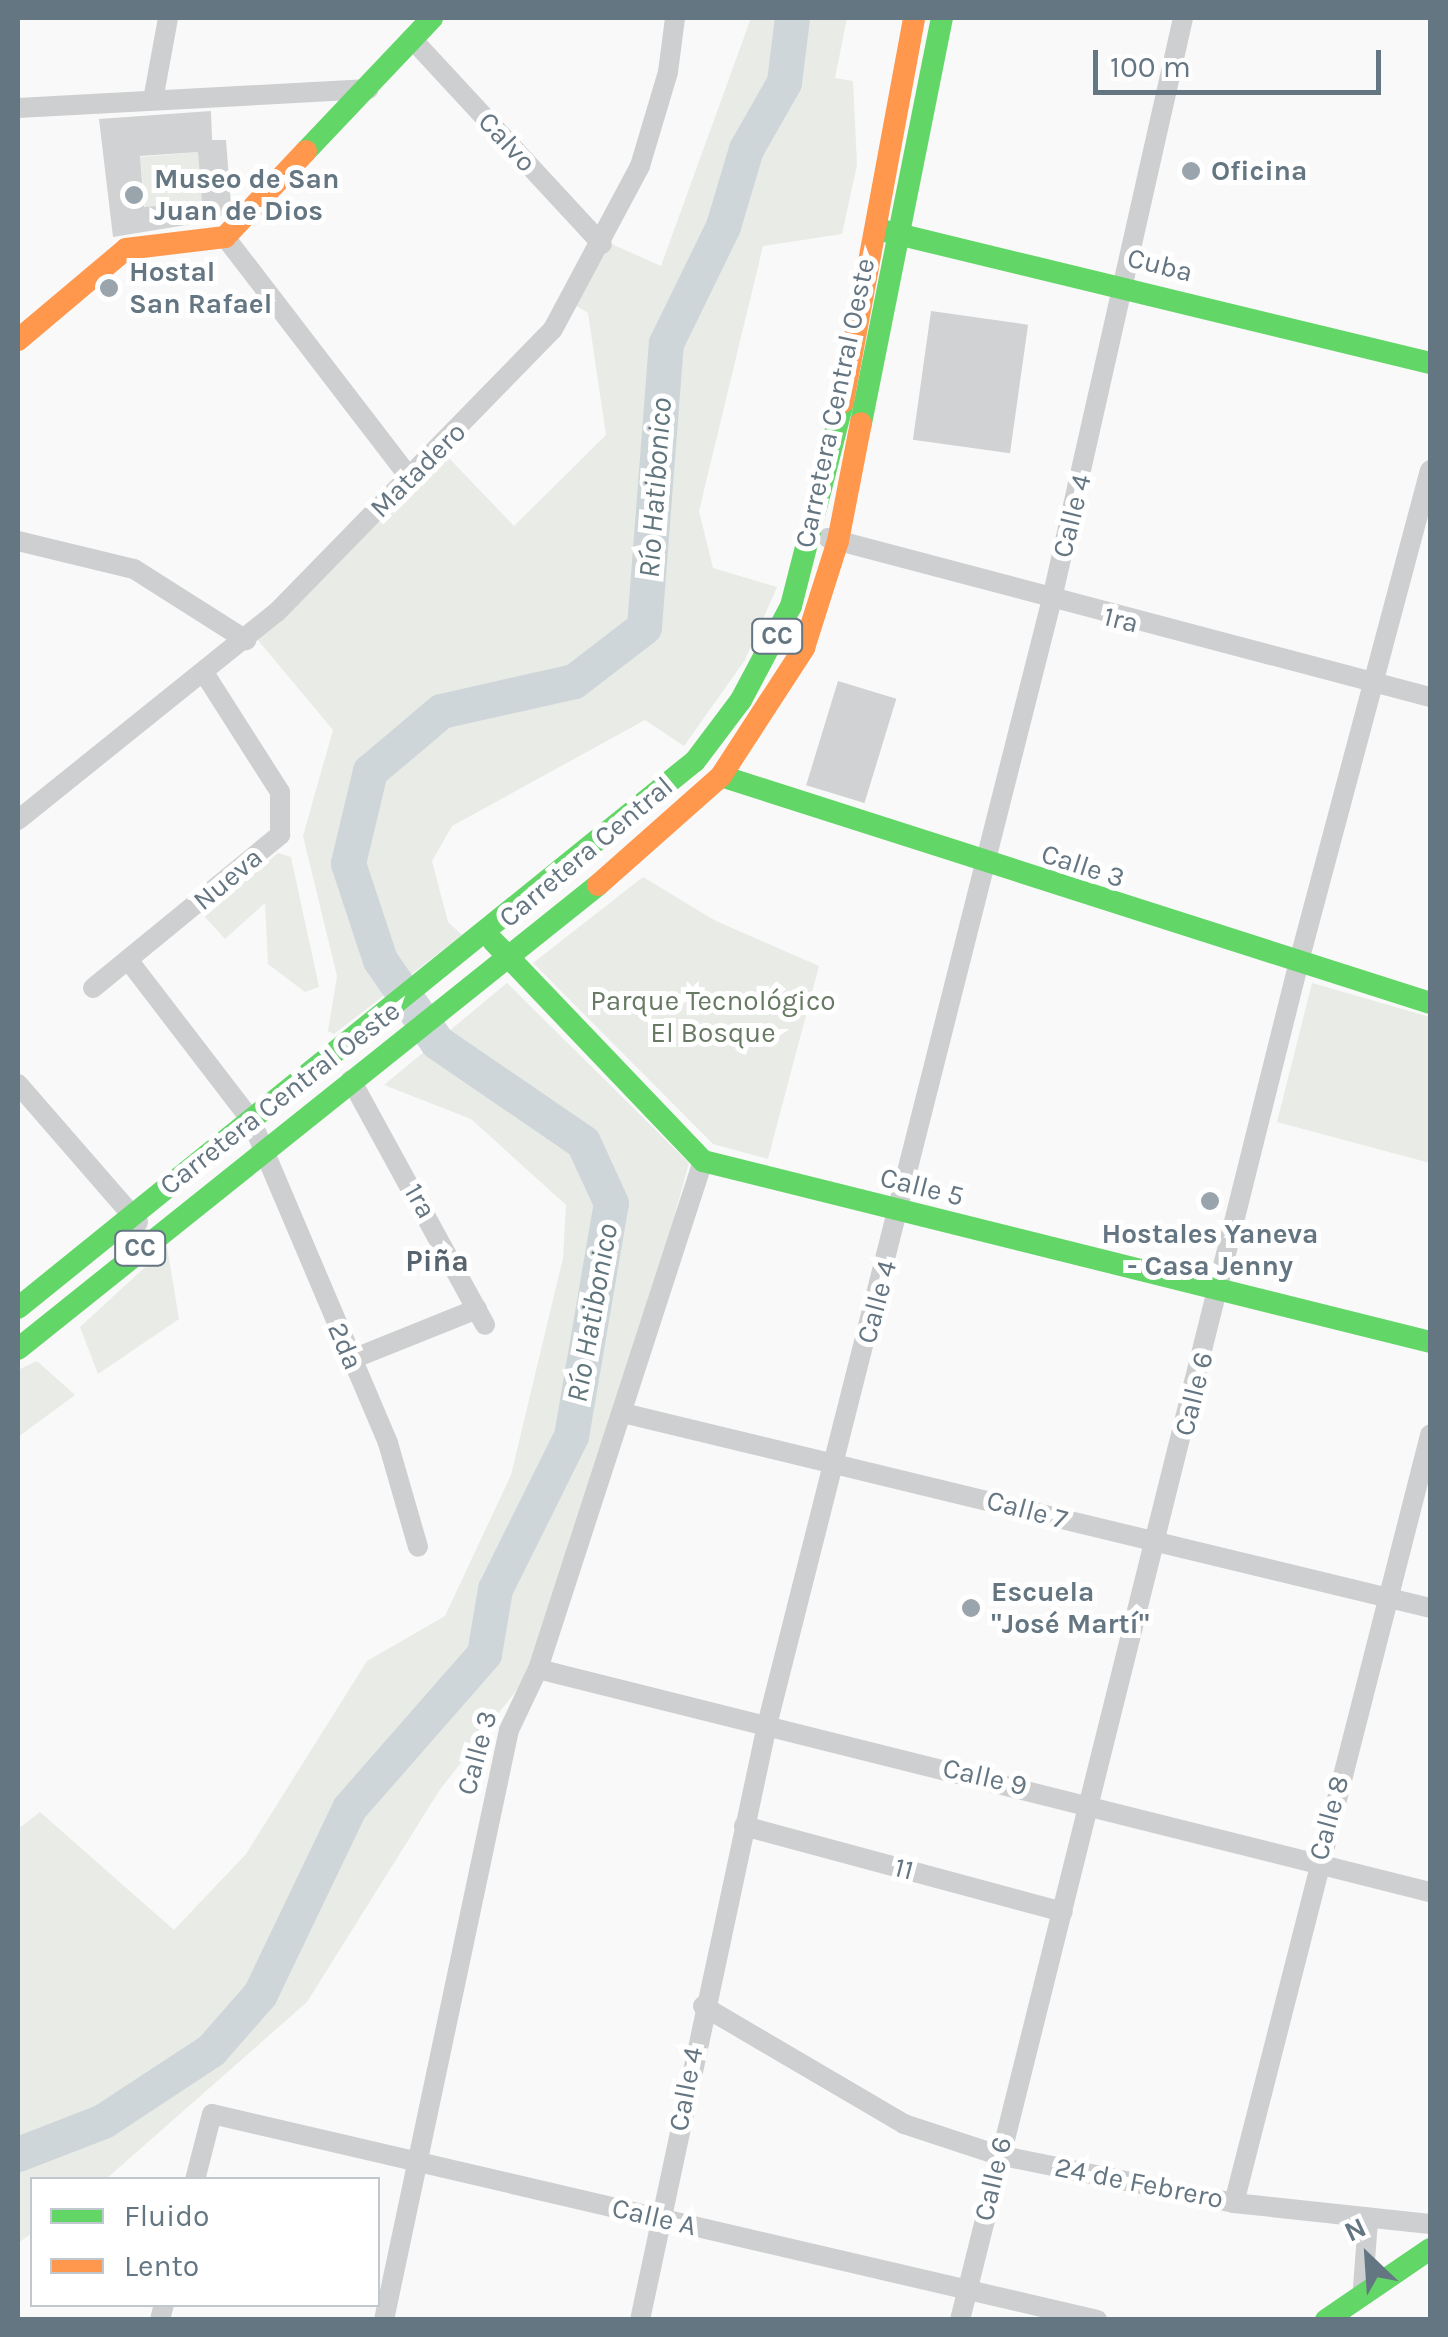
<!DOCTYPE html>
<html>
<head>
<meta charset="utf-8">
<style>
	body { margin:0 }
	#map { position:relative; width:1448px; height:2337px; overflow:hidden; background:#f9f9f9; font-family:Karla,sans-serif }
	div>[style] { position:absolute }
	.green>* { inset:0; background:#e8ebe6; transform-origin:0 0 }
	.river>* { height:35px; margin:-17.5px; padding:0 17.5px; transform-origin:17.5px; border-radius:17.5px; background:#ced6d9 }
	.building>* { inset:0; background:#d0d2d3; transform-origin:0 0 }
	.street>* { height:20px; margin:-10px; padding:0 10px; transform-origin:10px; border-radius:10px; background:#cecfd0 }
	.fast>* { height:22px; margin:-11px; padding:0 11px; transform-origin:11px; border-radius:11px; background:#63d668 }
	.slow>* { height:22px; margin:-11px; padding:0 11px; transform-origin:11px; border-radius:11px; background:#ff974d }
	.dots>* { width:28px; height:28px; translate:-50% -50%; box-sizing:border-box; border:5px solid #fff; border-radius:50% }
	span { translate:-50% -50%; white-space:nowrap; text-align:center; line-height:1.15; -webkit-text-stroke:10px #fff; paint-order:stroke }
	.shield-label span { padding:2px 8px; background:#fff; border:2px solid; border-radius:8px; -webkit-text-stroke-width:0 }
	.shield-label { font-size:25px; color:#657683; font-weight:700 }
	.street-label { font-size:28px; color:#657683 }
	.poi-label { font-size:28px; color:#657683; font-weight:700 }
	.left { translate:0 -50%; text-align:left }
	.park-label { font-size:28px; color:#687a64 }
	.water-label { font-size:30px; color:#60757c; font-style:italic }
	.neighbourhood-label { font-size:30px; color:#57646e; font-weight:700 }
	.frame { position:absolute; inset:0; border:20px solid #657683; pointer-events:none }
	.legend { position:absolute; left:30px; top:2177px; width:350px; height:130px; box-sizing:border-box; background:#fff; border:2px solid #c1c8cd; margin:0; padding:12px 18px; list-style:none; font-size:30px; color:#657683 }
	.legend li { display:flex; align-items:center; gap:20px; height:50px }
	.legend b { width:50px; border:2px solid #c1c8cd }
	.north { position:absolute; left:1318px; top:2207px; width:100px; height:100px; -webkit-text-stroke:8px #fff; paint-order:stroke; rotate:335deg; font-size:28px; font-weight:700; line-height:40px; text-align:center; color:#657683 }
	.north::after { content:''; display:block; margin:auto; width:35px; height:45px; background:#657683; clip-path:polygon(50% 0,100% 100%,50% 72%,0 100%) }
	.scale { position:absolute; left:1093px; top:50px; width:288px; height:45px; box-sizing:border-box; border:5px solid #657683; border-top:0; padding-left:12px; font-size:30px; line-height:35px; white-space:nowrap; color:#657683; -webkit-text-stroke:8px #fff; paint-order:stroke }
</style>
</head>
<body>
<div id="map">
	<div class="green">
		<i style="clip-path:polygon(751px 18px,847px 18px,835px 78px,853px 81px,857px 165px,842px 234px,763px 246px,699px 511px,713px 568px,777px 587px,745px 660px,684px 746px,645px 720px,452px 826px,432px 861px,448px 922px,462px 935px,334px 1034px,328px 1031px,337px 976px,303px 836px,333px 730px,257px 639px,446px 455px,514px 526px,606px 435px,588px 313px,575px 305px,607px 242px,661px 266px)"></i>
		<i style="left:198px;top:152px;width:50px;height:58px;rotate:85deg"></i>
		<i style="clip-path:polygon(278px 853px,291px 857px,319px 987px,305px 992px,268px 964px,265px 903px,225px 939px,204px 916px)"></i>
		<i style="clip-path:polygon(643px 877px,714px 920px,819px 966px,768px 1159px,713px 1144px,533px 963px)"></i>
		<i style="clip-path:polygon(507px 983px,689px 1163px,621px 1410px,522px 1683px,439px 1791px,307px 2002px,106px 2179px,32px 2180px,32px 2233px,18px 2243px,18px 1829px,40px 1812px,174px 1930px,246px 1854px,367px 1661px,445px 1616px,511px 1475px,563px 1258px,566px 1205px,471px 1119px,384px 1085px)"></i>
		<i style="clip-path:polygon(1312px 983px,1430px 1017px,1430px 1163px,1277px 1122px)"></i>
		<i style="clip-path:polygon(167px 1247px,179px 1319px,98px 1374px,80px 1327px)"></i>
		<i style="clip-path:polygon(37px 1361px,75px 1395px,18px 1437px,18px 1370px)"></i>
	</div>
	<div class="river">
		<i style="left:18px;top:2154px;width:91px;rotate:-21.2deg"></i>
		<i style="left:103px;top:2121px;width:129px;rotate:-33.3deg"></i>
		<i style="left:211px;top:2050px;width:74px;rotate:-48.8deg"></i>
		<i style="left:260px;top:1994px;width:206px;rotate:-64.4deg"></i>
		<i style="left:349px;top:1808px;width:205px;rotate:-48.8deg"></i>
		<i style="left:484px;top:1654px;width:66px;rotate:-80.4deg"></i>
		<i style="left:495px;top:1589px;width:171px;rotate:-63.6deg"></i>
		<i style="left:571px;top:1436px;width:236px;rotate:-80.3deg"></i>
		<i style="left:611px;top:1203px;width:67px;rotate:-114.7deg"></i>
		<i style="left:583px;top:1142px;width:177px;rotate:-145.6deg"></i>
		<i style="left:437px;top:1042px;width:100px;rotate:-124.8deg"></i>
		<i style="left:380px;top:960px;width:102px;rotate:-108.3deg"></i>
		<i style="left:348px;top:863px;width:95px;rotate:-76.6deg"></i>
		<i style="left:370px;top:771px;width:93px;rotate:-40.2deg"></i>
		<i style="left:441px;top:711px;width:136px;rotate:-12.7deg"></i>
		<i style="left:574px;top:681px;width:88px;rotate:-37.6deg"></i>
		<i style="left:644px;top:627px;width:285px;rotate:-85.6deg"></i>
		<i style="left:666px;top:343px;width:130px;rotate:-64deg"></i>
		<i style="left:723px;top:226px;width:80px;rotate:-73.4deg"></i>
		<i style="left:746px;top:149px;width:77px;rotate:-60.4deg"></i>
		<i style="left:784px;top:82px;width:64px;rotate:-82.9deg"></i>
	</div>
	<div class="building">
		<i style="clip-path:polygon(evenodd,211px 111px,212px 140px,226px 140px,231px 205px,217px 220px,113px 237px,99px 119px,211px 111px,198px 152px,202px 202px,144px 207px,140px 156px,198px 152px)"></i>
		<i style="left:931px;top:311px;width:98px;height:130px;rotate:8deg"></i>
		<i style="left:838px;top:681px;width:61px;height:109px;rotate:17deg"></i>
	</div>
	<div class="street">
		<i style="left:413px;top:40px;width:278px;rotate:47.2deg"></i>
		<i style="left:153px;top:100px;width:83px;rotate:-79.6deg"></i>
		<i style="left:18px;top:108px;width:351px;rotate:-3.1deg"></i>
		<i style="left:225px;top:237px;width:304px;rotate:52.5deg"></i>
		<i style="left:828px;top:538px;width:623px;rotate:14.8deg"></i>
		<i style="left:18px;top:541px;width:119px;rotate:13.6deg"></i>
		<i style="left:134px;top:569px;width:133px;rotate:32.4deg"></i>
		<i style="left:18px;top:820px;width:332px;rotate:-38.8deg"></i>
		<i style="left:277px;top:612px;width:395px;rotate:-45.7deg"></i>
		<i style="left:553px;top:329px;width:185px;rotate:-61.9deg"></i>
		<i style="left:640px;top:166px;width:98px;rotate:-73.4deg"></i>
		<i style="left:668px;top:72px;width:54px;rotate:-82.6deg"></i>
		<i style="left:129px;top:961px;width:200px;rotate:52.5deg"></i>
		<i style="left:251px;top:1120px;width:351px;rotate:67deg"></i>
		<i style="left:388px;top:1443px;width:108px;rotate:73.9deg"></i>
		<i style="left:93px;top:988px;width:242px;rotate:-39.3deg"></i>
		<i style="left:280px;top:835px;width:43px;rotate:-90deg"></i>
		<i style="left:280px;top:792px;width:138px;rotate:-122.5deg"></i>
		<i style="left:351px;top:1080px;width:279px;rotate:61.3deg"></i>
		<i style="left:18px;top:1084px;width:183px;rotate:49deg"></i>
		<i style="left:350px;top:1360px;width:137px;rotate:-21.9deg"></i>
		<i style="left:623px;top:1413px;width:830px;rotate:13.58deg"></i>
		<i style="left:538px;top:1669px;width:919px;rotate:14.04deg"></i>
		<i style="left:744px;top:1826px;width:330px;rotate:15.1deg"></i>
		<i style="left:703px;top:2006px;width:233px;rotate:30.4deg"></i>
		<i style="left:904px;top:2124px;width:99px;rotate:18.3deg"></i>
		<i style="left:998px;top:2155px;width:241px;rotate:11.5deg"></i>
		<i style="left:1234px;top:2203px;width:197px;rotate:6.1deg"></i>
		<i style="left:195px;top:2180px;width:68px;rotate:-75.6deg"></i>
		<i style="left:212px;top:2114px;width:909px;rotate:13.1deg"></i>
		<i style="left:1234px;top:2203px;width:793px;rotate:-75.68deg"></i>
		<i style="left:1363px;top:2287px;width:66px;rotate:-85.7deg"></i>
		<i style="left:160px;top:2320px;width:16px;rotate:-76deg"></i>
		<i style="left:384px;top:2320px;width:603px;rotate:-78.04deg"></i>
		<i style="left:509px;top:1730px;width:68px;rotate:-64.6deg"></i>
		<i style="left:538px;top:1669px;width:534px;rotate:-72.01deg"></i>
		<i style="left:640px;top:2320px;width:608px;rotate:-77.95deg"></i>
		<i style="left:767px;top:1725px;width:1157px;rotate:-75.8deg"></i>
		<i style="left:1051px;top:603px;width:600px;rotate:-77.28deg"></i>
		<i style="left:960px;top:2320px;width:1397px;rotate:-75.99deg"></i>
		<i style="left:1298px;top:965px;width:512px;rotate:-75.07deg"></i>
	</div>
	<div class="fast">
		<i style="left:306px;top:151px;width:183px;rotate:-46.5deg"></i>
		<i style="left:881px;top:230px;width:565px;rotate:13.62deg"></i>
		<i style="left:861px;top:423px;width:413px;rotate:-78.7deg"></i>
		<i style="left:721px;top:776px;width:744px;rotate:17.75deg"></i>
		<i style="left:493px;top:941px;width:304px;rotate:46.3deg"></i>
		<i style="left:703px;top:1161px;width:749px;rotate:13.98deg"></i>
		<i style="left:18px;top:1308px;width:870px;rotate:-38.94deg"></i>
		<i style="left:695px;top:761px;width:76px;rotate:-53deg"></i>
		<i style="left:741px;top:700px;width:106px;rotate:-62deg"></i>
		<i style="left:791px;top:606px;width:211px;rotate:-75.7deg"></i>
		<i style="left:18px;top:1349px;width:743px;rotate:-38.66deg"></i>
		<i style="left:1326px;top:2320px;width:126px;rotate:-34.3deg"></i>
	</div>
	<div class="slow">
		<i style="left:18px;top:340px;width:141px;rotate:-40.1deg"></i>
		<i style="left:126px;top:249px;width:100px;rotate:-6.9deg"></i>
		<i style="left:225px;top:237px;width:118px;rotate:-46.7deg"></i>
		<i style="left:843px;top:402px;width:391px;rotate:-79.5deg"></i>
		<i style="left:598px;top:885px;width:164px;rotate:-41.5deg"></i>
		<i style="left:721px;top:776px;width:153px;rotate:-57deg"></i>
		<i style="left:804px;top:648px;width:112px;rotate:-72.4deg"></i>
		<i style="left:838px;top:541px;width:120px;rotate:-79deg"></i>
	</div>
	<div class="dots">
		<i style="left:1191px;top:171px;background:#99a4ac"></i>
		<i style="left:134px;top:195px;background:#99a4ac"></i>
		<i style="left:109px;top:288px;background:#99a4ac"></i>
		<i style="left:1210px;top:1201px;background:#99a4ac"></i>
		<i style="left:971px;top:1608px;background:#99a4ac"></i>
	</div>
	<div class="shield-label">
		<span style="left:777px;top:636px">CC</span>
		<span style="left:140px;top:1248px">CC</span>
	</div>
	<div class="street-label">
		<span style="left:507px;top:142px;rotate:47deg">Calvo</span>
		<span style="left:1160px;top:265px;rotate:14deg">Cuba</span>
		<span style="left:835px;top:403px;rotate:-78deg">Carretera Central Oeste</span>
		<span style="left:418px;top:470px;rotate:-45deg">Matadero</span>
		<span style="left:1072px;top:516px;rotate:-76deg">Calle 4</span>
		<span style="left:1121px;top:620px;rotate:14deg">1ra</span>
		<span style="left:586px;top:852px;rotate:-40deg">Carretera Central</span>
		<span style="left:1083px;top:866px;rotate:18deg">Calle 3</span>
		<span style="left:228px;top:879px;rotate:-40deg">Nueva</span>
		<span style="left:280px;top:1098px;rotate:-38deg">Carretera Central Oeste</span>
		<span style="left:922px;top:1187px;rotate:14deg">Calle 5</span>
		<span style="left:420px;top:1201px;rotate:60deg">1ra</span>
		<span style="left:877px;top:1302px;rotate:-75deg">Calle 4</span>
		<span style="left:345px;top:1346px;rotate:67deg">2da</span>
		<span style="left:1194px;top:1394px;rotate:-76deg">Calle 6</span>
		<span style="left:1027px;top:1510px;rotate:15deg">Calle 7</span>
		<span style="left:477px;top:1753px;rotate:-75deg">Calle 3</span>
		<span style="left:985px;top:1777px;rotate:13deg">Calle 9</span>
		<span style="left:1329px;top:1818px;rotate:-75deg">Calle 8</span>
		<span style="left:904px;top:1869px;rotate:15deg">11</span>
		<span style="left:686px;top:2089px;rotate:-79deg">Calle 4</span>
		<span style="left:993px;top:2179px;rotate:-77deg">Calle 6</span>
		<span style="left:1139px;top:2183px;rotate:11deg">24 de Febrero</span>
		<span style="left:654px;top:2217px;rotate:13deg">Calle A</span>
	</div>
	<div class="poi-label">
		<span class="left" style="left:1211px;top:171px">Oficina</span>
		<span class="left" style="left:154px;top:195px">Museo de San<br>Juan de Dios</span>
		<span class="left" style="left:129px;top:288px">Hostal<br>San Rafael</span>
		<span style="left:1210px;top:1250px">Hostales Yaneva<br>- Casa Jenny</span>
		<span class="left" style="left:991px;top:1608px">Escuela<br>"José Martí"</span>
	</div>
	<div class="park-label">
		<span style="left:713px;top:1017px">Parque Tecnológico<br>El Bosque</span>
	</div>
	<div class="water-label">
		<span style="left:655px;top:488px;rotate:-86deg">Río Hatibonico</span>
		<span style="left:592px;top:1313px;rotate:-80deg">Río Hatibonico</span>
	</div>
	<div class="neighbourhood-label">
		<span style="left:437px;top:1261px">Piña</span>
	</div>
	<div class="frame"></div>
	<ul class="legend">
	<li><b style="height:12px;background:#63d668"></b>Fluido</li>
	<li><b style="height:12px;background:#ff974d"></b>Lento</li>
	</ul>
	<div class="north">N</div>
	<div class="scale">100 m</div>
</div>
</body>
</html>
